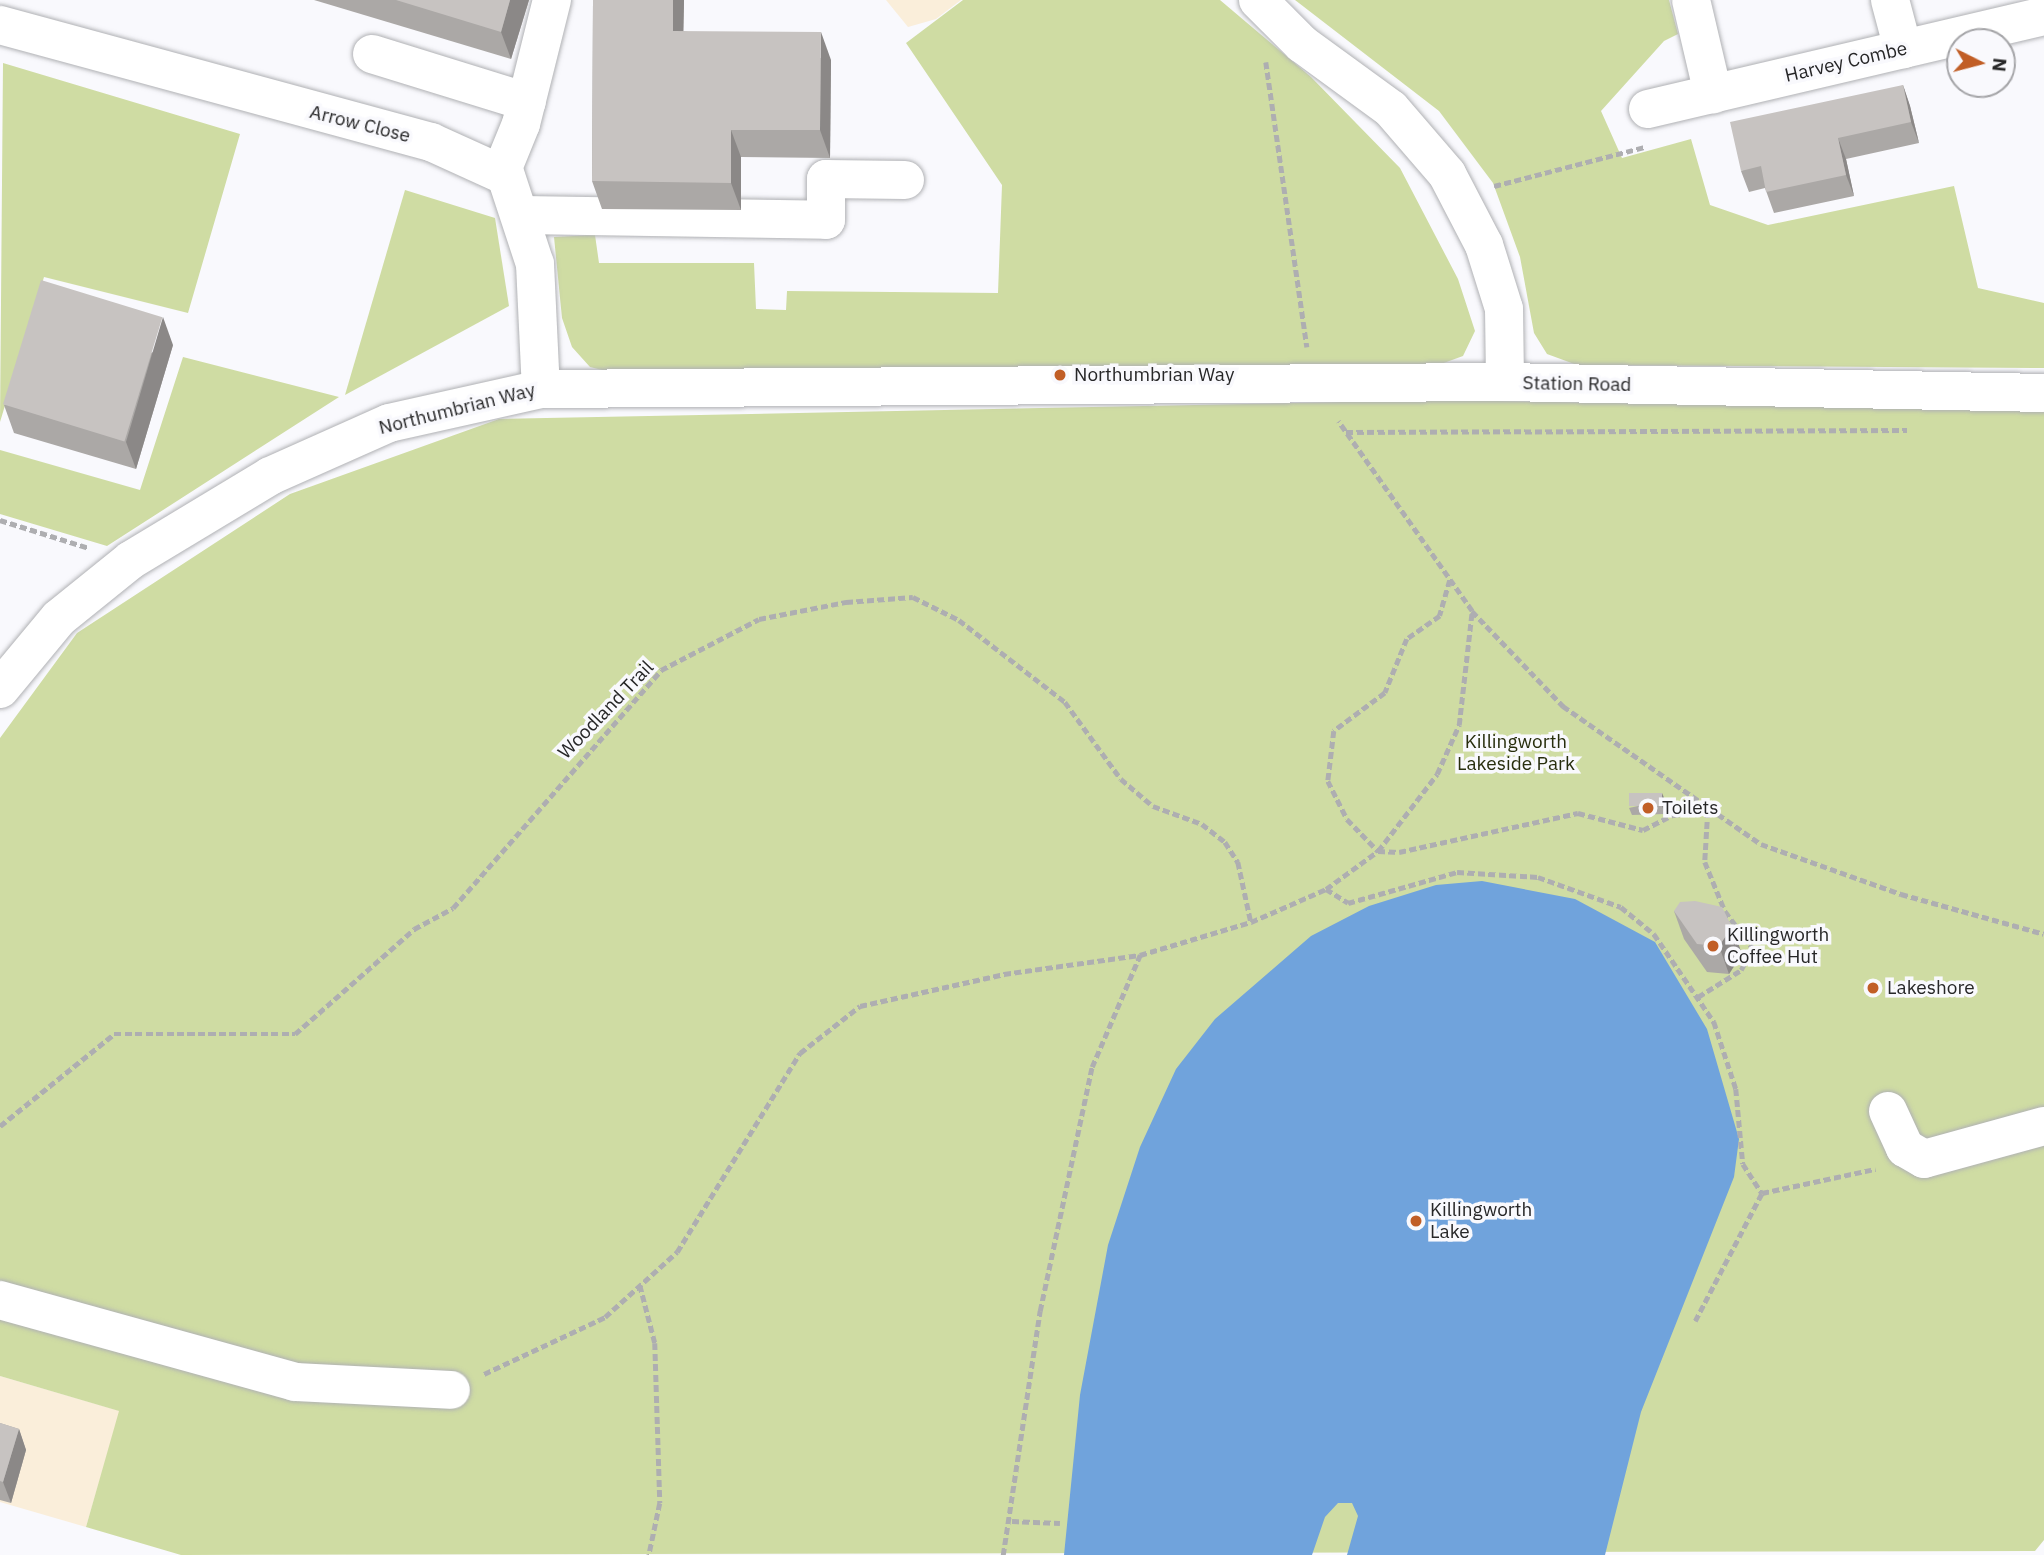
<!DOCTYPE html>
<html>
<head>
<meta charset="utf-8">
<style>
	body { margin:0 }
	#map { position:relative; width:2044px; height:1555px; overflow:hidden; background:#f9f9fd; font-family:"IBM Plex Sans",sans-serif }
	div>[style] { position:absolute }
	.commercial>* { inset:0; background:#faeeda }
	.green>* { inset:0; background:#cfdca3 }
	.water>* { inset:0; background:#70a3dc }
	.path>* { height:4.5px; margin-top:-2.25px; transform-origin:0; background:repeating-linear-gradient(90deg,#aeaeb1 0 7px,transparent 0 10.5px) }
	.roads { filter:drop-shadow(0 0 2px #b0b1b4) drop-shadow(0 0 2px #b0b1b4) }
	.minor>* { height:38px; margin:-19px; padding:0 19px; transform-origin:19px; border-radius:19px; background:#fff }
	.major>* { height:38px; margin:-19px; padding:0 19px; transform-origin:19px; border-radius:19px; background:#fff }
	.wall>* { inset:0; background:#aba8a6 }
	.shaded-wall>* { inset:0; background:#8b8887 }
	.building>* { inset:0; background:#c7c3c1; transform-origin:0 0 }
	.dots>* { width:19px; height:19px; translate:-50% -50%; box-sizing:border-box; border:4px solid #f9f9fd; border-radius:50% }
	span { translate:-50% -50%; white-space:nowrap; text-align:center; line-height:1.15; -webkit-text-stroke:7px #f9f9fd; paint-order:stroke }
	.street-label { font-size:19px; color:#272728 }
	.poi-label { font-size:19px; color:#272728 }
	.left { translate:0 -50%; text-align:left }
	.park-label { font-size:19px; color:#282e0d }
	.north { position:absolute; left:1946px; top:28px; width:70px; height:70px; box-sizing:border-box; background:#f9f9fd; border:2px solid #a5a5a8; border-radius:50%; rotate:96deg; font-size:19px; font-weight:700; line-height:28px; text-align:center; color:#272728 }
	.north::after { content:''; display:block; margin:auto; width:24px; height:32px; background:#c15e26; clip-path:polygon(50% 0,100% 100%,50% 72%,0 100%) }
</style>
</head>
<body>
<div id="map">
	<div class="commercial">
		<i style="clip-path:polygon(886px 0,961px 0,936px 19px,908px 27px)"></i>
		<i style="clip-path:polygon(0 1376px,120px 1411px,86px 1527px,0 1502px)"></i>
	</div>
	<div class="green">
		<i style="clip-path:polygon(963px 0,1220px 0,1311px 77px,1400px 168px,1458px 279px,1475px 331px,1463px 356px,1441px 364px,618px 374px,590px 367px,572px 347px,562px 318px,554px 237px,595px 235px,599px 263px,754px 263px,756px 309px,786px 310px,787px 291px,998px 293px,1002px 185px,906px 43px)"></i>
		<i style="clip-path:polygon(1295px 0,1669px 0,1678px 34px,1664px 41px,1601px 111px,1622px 158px,1691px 139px,1710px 205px,1768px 225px,1954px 186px,1978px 288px,2044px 303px,2044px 368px,1577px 365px,1547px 354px,1534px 333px,1520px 257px,1493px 183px,1439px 111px)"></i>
		<i style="clip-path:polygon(3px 63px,240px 134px,188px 313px,44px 277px,0 422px)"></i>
		<i style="clip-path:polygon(405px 190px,495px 218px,509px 306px,345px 395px)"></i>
		<i style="clip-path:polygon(183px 357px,339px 397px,107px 546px,0 514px,0 450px,140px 490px)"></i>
		<i style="clip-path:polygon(1439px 400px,2044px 410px,2044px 1540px,2035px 1551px,181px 1555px,86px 1527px,119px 1411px,0 1376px,0 738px,77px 633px,290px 494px,499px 419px)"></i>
	</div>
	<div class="water">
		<i style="clip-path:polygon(1482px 881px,1575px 899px,1655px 942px,1707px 1029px,1739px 1139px,1734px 1177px,1641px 1412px,1605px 1555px,1347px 1555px,1358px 1516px,1352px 1503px,1338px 1503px,1325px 1517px,1312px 1555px,1064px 1555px,1080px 1395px,1108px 1245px,1140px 1147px,1176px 1069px,1215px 1019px,1311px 936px,1369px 906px,1436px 885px)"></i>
	</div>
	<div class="path">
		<i style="left:1266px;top:62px;width:288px;rotate:81.8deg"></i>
		<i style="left:1494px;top:186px;width:156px;rotate:-14.5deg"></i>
		<i style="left:1346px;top:432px;width:561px;rotate:-0.2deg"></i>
		<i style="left:0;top:520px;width:93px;rotate:17.5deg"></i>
		<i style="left:1450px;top:580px;width:37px;rotate:106deg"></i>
		<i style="left:1440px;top:616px;width:40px;rotate:145.1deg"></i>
		<i style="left:1407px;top:639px;width:58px;rotate:112.2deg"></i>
		<i style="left:1385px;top:693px;width:64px;rotate:143.3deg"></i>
		<i style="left:1334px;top:731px;width:50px;rotate:96.8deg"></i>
		<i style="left:1328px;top:781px;width:42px;rotate:63.4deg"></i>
		<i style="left:1347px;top:819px;width:45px;rotate:45.9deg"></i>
		<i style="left:1378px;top:851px;width:21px;rotate:3deg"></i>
		<i style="left:1399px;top:852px;width:183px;rotate:-12.3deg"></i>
		<i style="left:1578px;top:813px;width:67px;rotate:14.7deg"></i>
		<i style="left:1643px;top:830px;width:34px;rotate:-27deg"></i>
		<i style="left:1673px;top:815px;width:35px;rotate:-7deg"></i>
		<i style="left:1708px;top:811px;width:51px;rotate:93.4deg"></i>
		<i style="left:1705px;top:862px;width:53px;rotate:67.8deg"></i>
		<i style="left:1725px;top:911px;width:50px;rotate:53.1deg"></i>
		<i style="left:1472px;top:611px;width:132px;rotate:46.2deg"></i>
		<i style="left:1563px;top:706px;width:241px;rotate:34.9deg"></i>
		<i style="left:1761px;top:844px;width:149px;rotate:19.7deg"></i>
		<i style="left:1901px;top:894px;width:148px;rotate:15.6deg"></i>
		<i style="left:1326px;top:889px;width:26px;rotate:32deg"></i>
		<i style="left:1348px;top:903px;width:113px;rotate:-15.9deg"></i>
		<i style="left:1457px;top:872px;width:81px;rotate:3.5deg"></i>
		<i style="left:1538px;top:877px;width:88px;rotate:19.9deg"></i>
		<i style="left:1621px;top:907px;width:43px;rotate:39.3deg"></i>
		<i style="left:1654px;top:934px;width:107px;rotate:55.7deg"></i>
		<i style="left:1714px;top:1022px;width:71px;rotate:71.8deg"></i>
		<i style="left:1736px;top:1089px;width:75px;rotate:84.7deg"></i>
		<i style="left:1743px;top:1164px;width:35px;rotate:57deg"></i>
		<i style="left:1762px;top:1193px;width:116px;rotate:-12deg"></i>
		<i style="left:1698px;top:997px;width:51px;rotate:-32.1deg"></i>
		<i style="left:1741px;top:970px;width:25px;rotate:-63deg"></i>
		<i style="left:0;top:1126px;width:146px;rotate:-38.9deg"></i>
		<i style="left:114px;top:1034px;width:181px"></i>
		<i style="left:295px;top:1034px;width:159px;rotate:-41.4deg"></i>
		<i style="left:414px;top:929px;width:44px;rotate:-28.3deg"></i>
		<i style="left:453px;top:908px;width:316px;rotate:-48.8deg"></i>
		<i style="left:661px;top:670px;width:110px;rotate:-27.5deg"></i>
		<i style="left:759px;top:619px;width:89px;rotate:-11.1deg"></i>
		<i style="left:846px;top:602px;width:67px;rotate:-4.3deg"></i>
		<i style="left:913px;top:597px;width:51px;rotate:26.6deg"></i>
		<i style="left:959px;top:620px;width:134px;rotate:37.7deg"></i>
		<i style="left:1065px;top:702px;width:95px;rotate:54deg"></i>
		<i style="left:1121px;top:779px;width:42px;rotate:40.2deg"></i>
		<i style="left:1153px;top:806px;width:52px;rotate:20.2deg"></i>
		<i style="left:1202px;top:824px;width:29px;rotate:38deg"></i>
		<i style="left:1225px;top:842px;width:24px;rotate:57deg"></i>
		<i style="left:1238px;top:862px;width:61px;rotate:77.8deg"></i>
		<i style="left:640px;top:1285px;width:60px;rotate:75.5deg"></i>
		<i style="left:655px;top:1343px;width:160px;rotate:88.2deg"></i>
		<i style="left:660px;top:1503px;width:53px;rotate:101.9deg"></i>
		<i style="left:1695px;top:1321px;width:144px;rotate:-62.4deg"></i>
		<i style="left:484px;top:1374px;width:134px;rotate:-25.2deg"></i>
		<i style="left:605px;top:1317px;width:97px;rotate:-42.1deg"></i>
		<i style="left:677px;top:1252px;width:234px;rotate:-58.3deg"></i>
		<i style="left:800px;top:1053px;width:76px;rotate:-38.1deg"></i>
		<i style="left:860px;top:1006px;width:148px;rotate:-12.5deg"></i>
		<i style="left:1004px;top:974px;width:137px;rotate:-8deg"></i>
		<i style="left:1012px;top:1521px;width:48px;rotate:2.4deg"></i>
		<i style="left:1003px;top:1555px;width:247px;rotate:-81.4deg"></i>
		<i style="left:1040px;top:1311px;width:249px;rotate:-78deg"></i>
		<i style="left:1092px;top:1067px;width:122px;rotate:-66.8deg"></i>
		<i style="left:1140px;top:955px;width:116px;rotate:-16.6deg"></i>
		<i style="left:1251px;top:922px;width:82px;rotate:-23.7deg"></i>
		<i style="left:1326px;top:889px;width:64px;rotate:-36.2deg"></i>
		<i style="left:1378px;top:851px;width:97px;rotate:-52.5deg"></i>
		<i style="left:1437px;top:774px;width:54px;rotate:-65.8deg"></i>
		<i style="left:1459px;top:725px;width:115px;rotate:-83.5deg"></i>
		<i style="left:1472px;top:611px;width:232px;rotate:-125.2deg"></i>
	</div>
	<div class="roads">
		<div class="minor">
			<i style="left:1691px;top:0;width:97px;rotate:76.8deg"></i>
			<i style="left:1890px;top:0;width:51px;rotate:75.1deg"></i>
			<i style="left:0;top:25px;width:447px;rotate:15.2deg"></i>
			<i style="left:431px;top:142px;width:82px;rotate:24.4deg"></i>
			<i style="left:506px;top:176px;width:93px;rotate:71.8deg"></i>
			<i style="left:535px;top:264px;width:125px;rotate:87.3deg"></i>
			<i style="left:372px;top:54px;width:162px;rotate:17.2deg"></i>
			<i style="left:1648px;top:109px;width:407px;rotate:-13.2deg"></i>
			<i style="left:501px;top:173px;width:53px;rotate:-67.8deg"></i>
			<i style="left:521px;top:124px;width:128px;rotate:-76deg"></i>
			<i style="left:523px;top:215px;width:303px;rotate:0.9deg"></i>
			<i style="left:826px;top:220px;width:41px;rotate:-90deg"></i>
			<i style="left:826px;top:179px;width:79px;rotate:0.7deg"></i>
			<i style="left:0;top:689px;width:92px;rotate:-50.3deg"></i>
			<i style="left:59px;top:618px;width:92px;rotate:-38.9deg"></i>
			<i style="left:131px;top:560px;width:162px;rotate:-31.1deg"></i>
			<i style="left:270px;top:476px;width:130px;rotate:-24deg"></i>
			<i style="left:389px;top:423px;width:156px;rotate:-12.6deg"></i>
			<i style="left:541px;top:389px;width:964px;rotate:-0.42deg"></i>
			<i style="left:1888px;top:1111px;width:41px;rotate:65.3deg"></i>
			<i style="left:1905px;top:1148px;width:22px;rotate:30deg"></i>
			<i style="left:1924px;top:1159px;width:124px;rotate:-15.4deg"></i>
			<i style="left:0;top:1300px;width:306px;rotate:15.5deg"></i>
			<i style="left:295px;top:1382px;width:156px;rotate:2.9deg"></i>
		</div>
		<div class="major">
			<i style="left:1258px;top:0;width:62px;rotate:45deg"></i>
			<i style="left:1302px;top:44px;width:110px;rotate:36.1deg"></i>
			<i style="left:1391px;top:109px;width:86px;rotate:49.3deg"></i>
			<i style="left:1447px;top:174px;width:80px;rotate:62.5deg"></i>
			<i style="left:1484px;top:245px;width:67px;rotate:72.6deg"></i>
			<i style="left:1504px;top:309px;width:73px;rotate:89.2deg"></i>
			<i style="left:1505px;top:382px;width:539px;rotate:1.17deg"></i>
		</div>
	</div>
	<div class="wall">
		<i style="clip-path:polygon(314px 0,529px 0,511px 59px)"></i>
		<i style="clip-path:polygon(593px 0,684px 0,683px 31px,831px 60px,830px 158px,741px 157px,741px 210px,602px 209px,592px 181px)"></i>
		<i style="clip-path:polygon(1903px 85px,1910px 106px,1919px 143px,1846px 159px,1854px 196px,1774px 213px,1765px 188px,1749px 192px,1741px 171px)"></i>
		<i style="clip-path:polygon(173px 345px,136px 469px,14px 433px,4px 405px)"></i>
		<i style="clip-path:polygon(1665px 800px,1665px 814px,1632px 815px,1629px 808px)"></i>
		<i style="clip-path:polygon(1674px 911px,1732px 927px,1742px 954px,1729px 974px,1707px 972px,1684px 939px)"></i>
		<i style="clip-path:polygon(0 1423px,19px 1429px,26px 1450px,11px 1503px,0 1500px)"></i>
	</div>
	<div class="shaded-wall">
		<i style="clip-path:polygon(510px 0,529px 0,511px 59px,501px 32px)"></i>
		<i style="clip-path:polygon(673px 0,684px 0,683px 58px,673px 31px)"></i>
		<i style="clip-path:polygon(821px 32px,831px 60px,830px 158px,820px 130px)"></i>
		<i style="clip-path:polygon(1903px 85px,1910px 106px,1919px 143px,1911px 122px)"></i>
		<i style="clip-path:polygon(731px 130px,741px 157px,741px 210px,731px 183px)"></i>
		<i style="clip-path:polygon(1838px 138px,1846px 159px,1854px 196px,1846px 175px)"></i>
		<i style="clip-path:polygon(163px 317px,173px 345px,136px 469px,126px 442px)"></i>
		<i style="clip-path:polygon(1662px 793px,1665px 800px,1665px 814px,1662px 806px)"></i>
		<i style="clip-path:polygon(1732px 927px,1742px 954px,1729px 974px,1719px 946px)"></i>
		<i style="clip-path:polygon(19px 1429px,26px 1450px,11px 1503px,3px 1482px)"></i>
	</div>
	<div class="building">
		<i style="clip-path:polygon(396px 0,510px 0,501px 32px)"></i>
		<i style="clip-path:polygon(593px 0,673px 0,673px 31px,821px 32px,820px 130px,731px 130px,731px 183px,592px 181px)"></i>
		<i style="clip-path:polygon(1903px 85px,1911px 122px,1838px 138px,1846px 175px,1766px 192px,1761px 166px,1741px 171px,1730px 122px)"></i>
		<i style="left:41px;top:280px;width:127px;height:130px;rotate:17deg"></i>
		<i style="left:1662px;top:793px;width:13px;height:33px;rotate:90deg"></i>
		<i style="clip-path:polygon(1695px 901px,1722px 907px,1732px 927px,1719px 946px,1697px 944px,1674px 911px,1680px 902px)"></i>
		<i style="clip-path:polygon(0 1423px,19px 1429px,3px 1482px,0 1481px)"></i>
	</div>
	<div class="dots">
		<i style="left:1060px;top:375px;background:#c15e26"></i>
		<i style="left:1648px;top:808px;background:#c15e26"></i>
		<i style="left:1713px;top:946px;background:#c15e26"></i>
		<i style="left:1873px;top:988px;background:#c15e26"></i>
		<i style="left:1416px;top:1221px;background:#c15e26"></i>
	</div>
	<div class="street-label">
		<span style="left:1846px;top:62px;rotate:-13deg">Harvey Combe</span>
		<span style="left:360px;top:124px;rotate:14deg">Arrow Close</span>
		<span style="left:1577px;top:384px;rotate:1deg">Station Road</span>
		<span style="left:457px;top:409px;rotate:-14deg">Northumbrian Way</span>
		<span style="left:606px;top:710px;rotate:-46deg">Woodland Trail</span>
	</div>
	<div class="poi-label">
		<span class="left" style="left:1074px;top:375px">Northumbrian Way</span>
		<span class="left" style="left:1662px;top:808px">Toilets</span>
		<span class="left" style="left:1727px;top:946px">Killingworth<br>Coffee Hut</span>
		<span class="left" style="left:1887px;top:988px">Lakeshore</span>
		<span class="left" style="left:1430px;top:1221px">Killingworth<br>Lake</span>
	</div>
	<div class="park-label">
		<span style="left:1516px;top:753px">Killingworth<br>Lakeside Park</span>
	</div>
	<div class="north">N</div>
</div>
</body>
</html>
